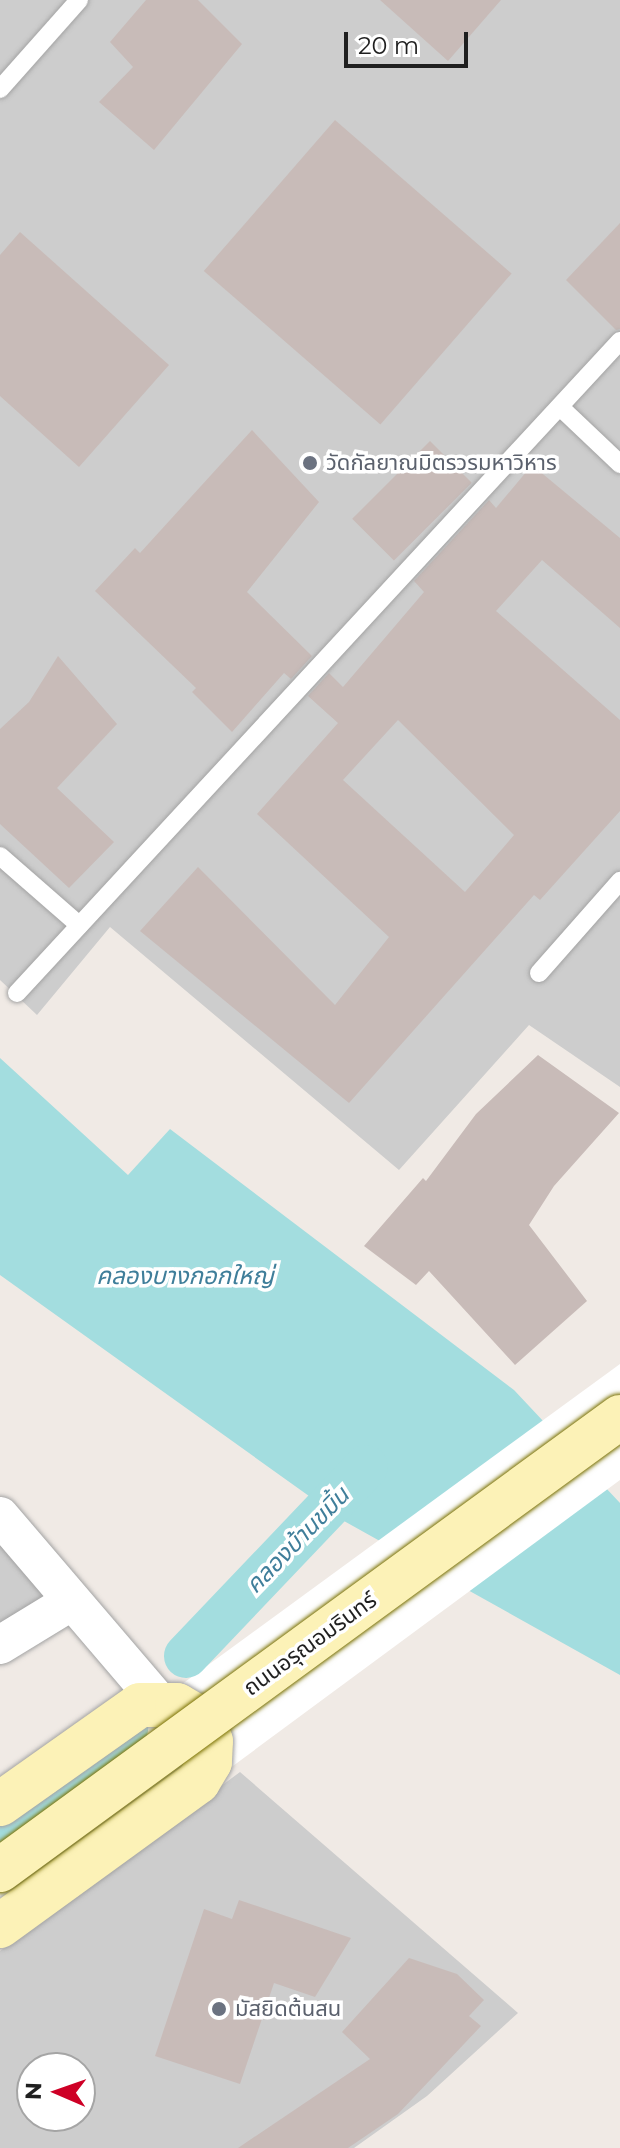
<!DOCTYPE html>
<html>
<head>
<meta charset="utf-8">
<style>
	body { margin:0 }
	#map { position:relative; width:620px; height:2148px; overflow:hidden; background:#f0eae5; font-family:Montserrat,"Noto Sans Thai",sans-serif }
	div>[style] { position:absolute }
	.religious>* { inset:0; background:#cdcdcd }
	.water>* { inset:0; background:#a3dddf }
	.pier>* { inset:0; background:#fff }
	.canal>* { height:44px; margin:-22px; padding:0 22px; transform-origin:22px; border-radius:22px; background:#a3dddf }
	.building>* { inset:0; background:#c8bbb8; transform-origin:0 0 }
	.roads { filter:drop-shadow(0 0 2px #a3a3a3) drop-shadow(0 0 2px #a3a3a3) }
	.lane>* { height:18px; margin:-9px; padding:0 9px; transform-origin:9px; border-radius:9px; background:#fff }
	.street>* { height:38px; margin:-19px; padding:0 19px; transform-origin:19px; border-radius:19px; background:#fff }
	.secondary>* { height:44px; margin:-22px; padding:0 22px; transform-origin:22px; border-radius:22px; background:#fcf2b7 }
	.bridges { filter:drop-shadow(0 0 2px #7a7101) drop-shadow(0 0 2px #7a7101) }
	.secondary-bridge>* { height:44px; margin:-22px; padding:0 22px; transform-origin:22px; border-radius:22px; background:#fcf2b7 }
	.dots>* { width:22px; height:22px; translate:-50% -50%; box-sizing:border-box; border:4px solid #fff; border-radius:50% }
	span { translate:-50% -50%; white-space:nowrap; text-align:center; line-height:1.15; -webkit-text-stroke:7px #fff; paint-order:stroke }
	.worship-label { font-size:22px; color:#5b616d }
	.left { translate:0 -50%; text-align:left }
	.street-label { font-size:22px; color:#1f1f1f }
	.water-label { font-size:24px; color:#3f7e9a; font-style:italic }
	.north { position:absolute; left:16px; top:2052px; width:80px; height:80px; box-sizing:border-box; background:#fff; border:2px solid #a5a5a5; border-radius:50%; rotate:272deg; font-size:22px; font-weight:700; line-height:32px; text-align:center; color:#1f1f1f }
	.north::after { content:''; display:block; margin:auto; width:28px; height:36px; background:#ce0026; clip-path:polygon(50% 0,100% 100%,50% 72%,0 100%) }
	.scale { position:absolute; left:344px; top:32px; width:124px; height:36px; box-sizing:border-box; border:4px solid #1f1f1f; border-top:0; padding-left:10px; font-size:24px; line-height:28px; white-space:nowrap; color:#1f1f1f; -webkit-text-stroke:6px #fff; paint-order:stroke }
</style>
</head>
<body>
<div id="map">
	<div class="religious">
		<i style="clip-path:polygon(0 0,620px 0,620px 1087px,529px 1025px,399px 1170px,110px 927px,37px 1015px,0 980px)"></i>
		<i style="clip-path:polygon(0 1533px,58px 1599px,0 1635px)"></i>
		<i style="clip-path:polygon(evenodd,240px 1772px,518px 2013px,427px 2096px,354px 2148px,0 2148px,0 1951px,240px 1772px,32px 2068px,80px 2068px,80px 2116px,32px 2116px,32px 2068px)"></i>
	</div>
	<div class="water">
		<i style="clip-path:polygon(0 1058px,128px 1175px,170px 1129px,514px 1390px,620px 1503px,620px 1675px,344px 1521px,0 1275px)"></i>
	</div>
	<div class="pier">
		<i style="clip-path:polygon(620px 1364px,620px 1480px,0 1938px,0 1817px)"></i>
	</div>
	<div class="canal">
		<i style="left:186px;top:1656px;width:261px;rotate:-46.4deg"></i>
		<i style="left:0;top:1834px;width:126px;rotate:-36.6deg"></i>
		<i style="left:101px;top:1759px;width:40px;rotate:-51deg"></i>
	</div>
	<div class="building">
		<i style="clip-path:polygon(146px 0,198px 0,242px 44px,154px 150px,99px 102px,133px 67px,110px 42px)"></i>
		<i style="clip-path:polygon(380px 0,501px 0,448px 61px)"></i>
		<i style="left:335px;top:120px;width:234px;height:200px;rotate:41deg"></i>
		<i style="clip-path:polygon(620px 223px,620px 329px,616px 330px,566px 280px)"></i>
		<i style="clip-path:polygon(20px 232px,169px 365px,79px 467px,0 396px,0 255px)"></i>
		<i style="clip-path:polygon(252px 430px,319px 502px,247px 592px,312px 656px,291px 679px,284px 673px,232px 732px,192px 692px,196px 688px,95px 591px,135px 548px,140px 553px)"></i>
		<i style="left:430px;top:441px;width:59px;height:110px;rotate:45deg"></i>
		<i style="clip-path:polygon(evenodd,532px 465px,620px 538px,620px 628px,542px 560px,496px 611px,620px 720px,620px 811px,540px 900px,534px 895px,349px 1103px,140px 931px,198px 867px,335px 1005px,389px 937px,257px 814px,338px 723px,308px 696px,329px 673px,343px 687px,424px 592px,414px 581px,489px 500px,496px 508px,532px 465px,398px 720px,514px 835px,465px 892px,343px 780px,398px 720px)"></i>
		<i style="clip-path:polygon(58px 656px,117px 724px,57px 788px,114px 842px,69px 888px,0 824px,0 729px,29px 702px)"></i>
		<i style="clip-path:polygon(538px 1055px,619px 1113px,554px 1186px,529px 1225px,587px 1301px,515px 1365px,429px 1271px,416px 1285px,364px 1246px,423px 1178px,426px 1181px,476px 1114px)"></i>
		<i style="clip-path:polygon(239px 1900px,351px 1938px,315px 1997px,274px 1983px,240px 2084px,155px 2056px,204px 1909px,232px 1919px)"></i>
		<i style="clip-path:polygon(409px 1958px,457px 1974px,484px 2000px,469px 2016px,481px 2026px,398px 2114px,348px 2148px,238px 2148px,370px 2059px,342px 2032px)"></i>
	</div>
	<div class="roads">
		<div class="lane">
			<i style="left:0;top:89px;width:119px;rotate:-48.4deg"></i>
			<i style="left:560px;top:407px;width:83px;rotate:43.5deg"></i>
			<i style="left:0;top:856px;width:105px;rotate:41.1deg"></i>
			<i style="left:539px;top:973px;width:123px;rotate:-48.6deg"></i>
			<i style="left:17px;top:993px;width:888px;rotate:-47.24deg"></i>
		</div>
		<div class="street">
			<i style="left:0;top:1516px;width:243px;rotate:49.5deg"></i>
			<i style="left:0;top:1645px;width:84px;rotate:-31.4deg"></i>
		</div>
		<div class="secondary">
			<i style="left:0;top:1804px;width:171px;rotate:-35.3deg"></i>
			<i style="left:140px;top:1705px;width:37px"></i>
			<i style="left:177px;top:1705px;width:28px;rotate:30deg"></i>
			<i style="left:201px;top:1719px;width:24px;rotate:66deg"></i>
			<i style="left:211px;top:1741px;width:21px;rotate:93deg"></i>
			<i style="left:210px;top:1762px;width:23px;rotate:121deg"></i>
			<i style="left:198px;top:1782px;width:245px;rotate:144deg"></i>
		</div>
	</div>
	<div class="bridges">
		<div class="secondary-bridge">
			<i style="left:0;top:1870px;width:768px;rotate:-36.15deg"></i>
		</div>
	</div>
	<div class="dots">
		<i style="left:310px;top:463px;background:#6b7280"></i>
		<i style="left:219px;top:2009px;background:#6b7280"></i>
	</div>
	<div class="worship-label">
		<span class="left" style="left:326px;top:463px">วัดกัลยาณมิตรวรมหาวิหาร</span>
		<span class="left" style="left:235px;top:2009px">มัสยิดต้นสน</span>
	</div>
	<div class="street-label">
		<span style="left:310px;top:1644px;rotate:-36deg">ถนนอรุณอมรินทร์</span>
	</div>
	<div class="water-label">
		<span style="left:185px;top:1276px">คลองบางกอกใหญ่</span>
		<span style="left:297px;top:1540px;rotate:-46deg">คลองบ้านขมิ้น</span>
	</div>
	<div class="north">N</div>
	<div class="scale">20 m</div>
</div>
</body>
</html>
